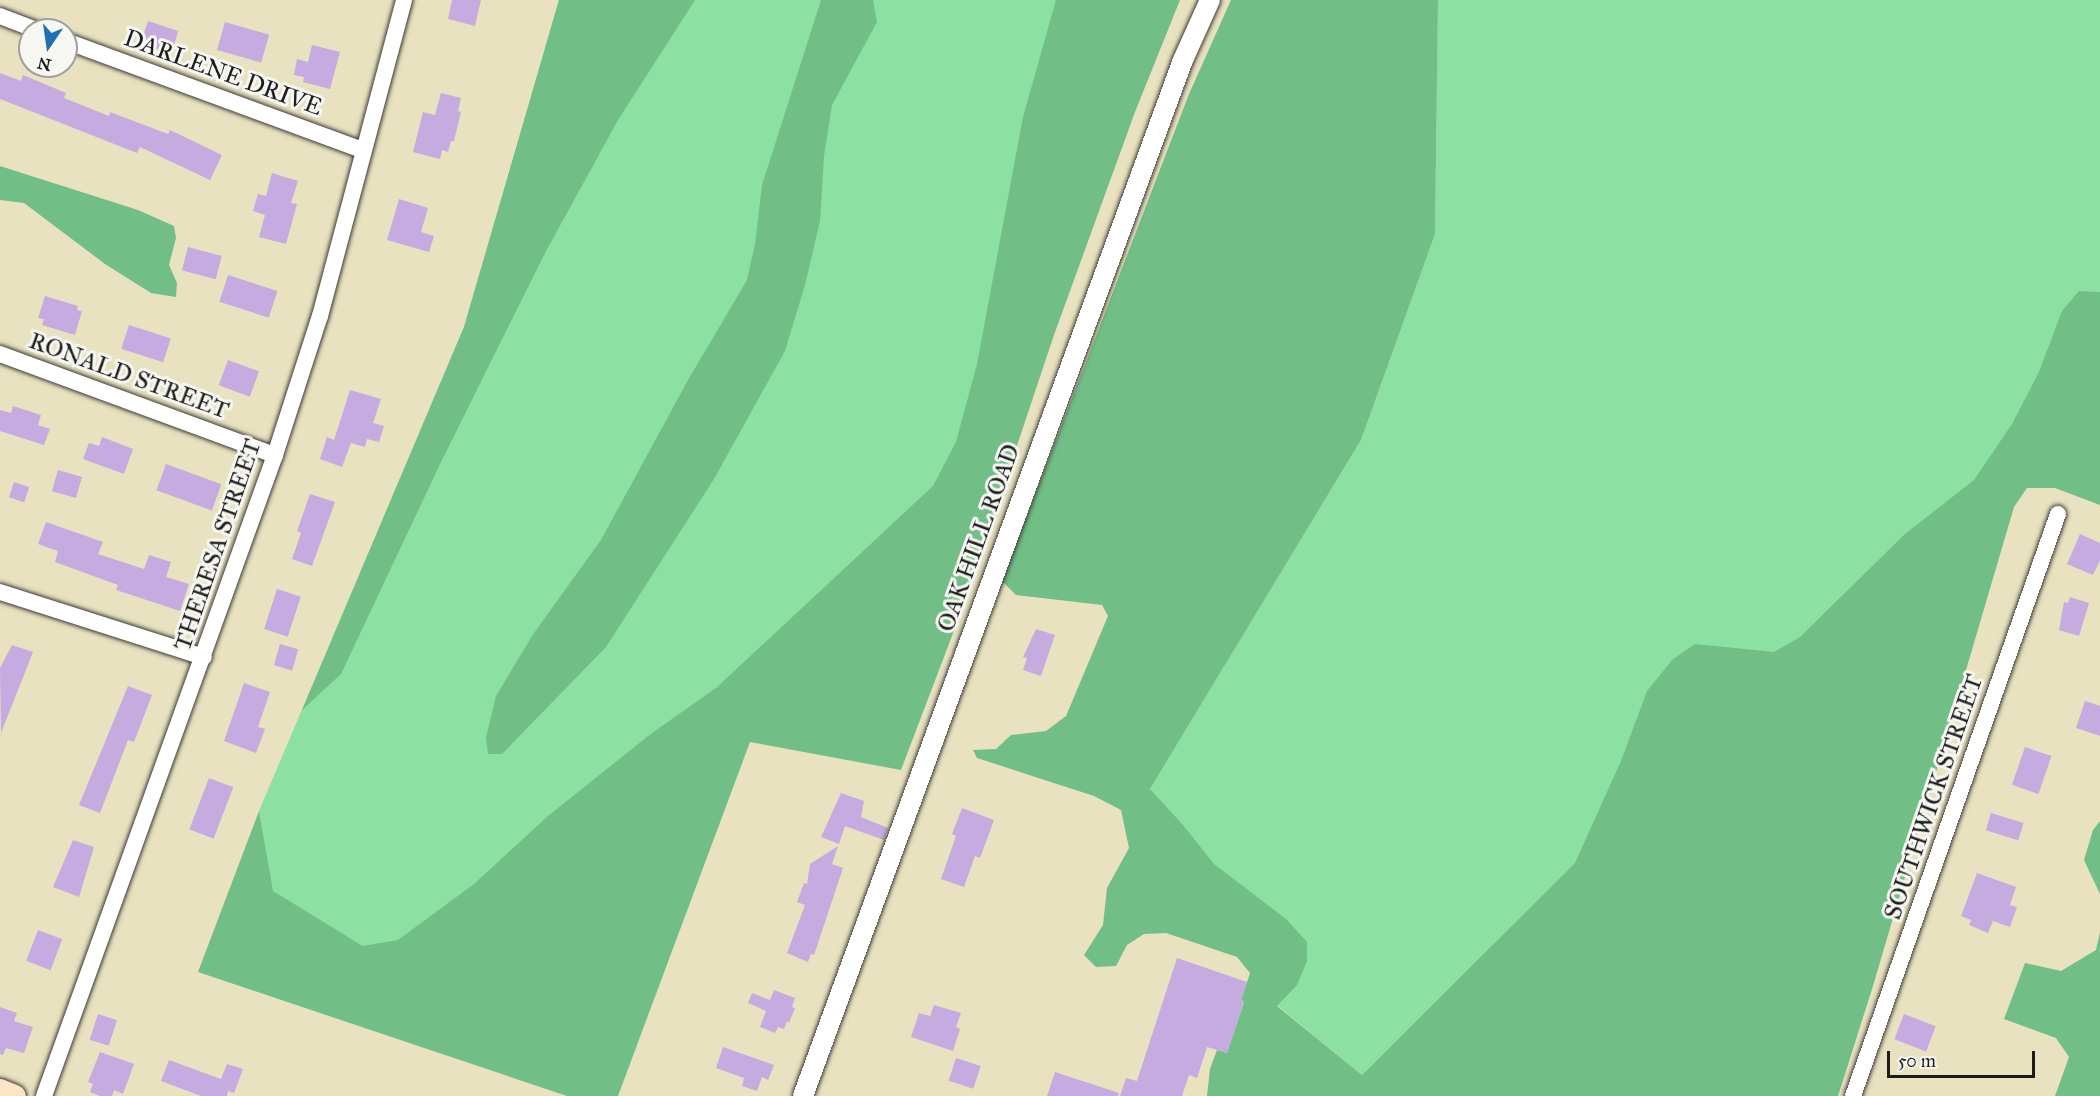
<!DOCTYPE html>
<html>
<head>
<meta charset="utf-8">
<style>
	body { margin:0 }
	#map { position:relative; width:2100px; height:1096px; overflow:hidden; background:#e9e2c0; font-family:"IM FELL Great Primer",serif }
	div>[style] { position:absolute }
	.green>* { inset:0; background:#8ce0a1 }
	.forest>* { inset:0; background:#71be87 }
	.building>* { inset:0; background:#c5abdf; transform-origin:0 0 }
	.roads { filter:drop-shadow(0 0 2px #3b3a35) drop-shadow(0 0 2px #3b3a35) }
	.minor>* { height:16px; margin:-8px; padding:0 8px; transform-origin:8px; border-radius:8px; background:#fff }
	.tertiary>* { height:20px; margin:-10px; padding:0 10px; transform-origin:10px; border-radius:10px; background:#fff }
	.secondary>* { height:22px; margin:-11px; padding:0 11px; transform-origin:11px; border-radius:11px; background:#fce5c4 }
	span { translate:-50% -50%; white-space:nowrap; text-align:center; line-height:1.15; -webkit-text-stroke:6px #f6f6f2; paint-order:stroke }
	.street-label { font-size:24px; color:#1c1c1c }
	.north { position:absolute; left:18px; top:18px; width:60px; height:60px; box-sizing:border-box; background:#f6f6f2; border:2px solid #9f9f9c; border-radius:50%; rotate:193deg; font-size:16px; font-weight:700; line-height:24px; text-align:center; color:#1c1c1c }
	.north::after { content:''; display:block; margin:auto; width:21px; height:27px; background:#1f6fb2; clip-path:polygon(50% 0,100% 100%,50% 72%,0 100%) }
	.scale { position:absolute; left:1887px; top:1051px; width:148px; height:27px; box-sizing:border-box; border:3px solid #1c1c1c; border-top:0; padding-left:8px; font-size:18px; line-height:21px; white-space:nowrap; color:#1c1c1c; -webkit-text-stroke:4px #f6f6f2; paint-order:stroke }
</style>
</head>
<body>
<div id="map">
	<div class="green">
		<i style="clip-path:polygon(559px 0,1102px 0,969px 499px,388px 961px,272px 891px,259px 811px,464px 327px)"></i>
		<i style="clip-path:polygon(1438px 0,2100px 0,2100px 400px,1659px 780px,1362px 1075px,1277px 1005px,1150px 789px,1361px 440px,1435px 234px)"></i>
	</div>
	<div class="forest">
		<i style="clip-path:polygon(559px 0,695px 0,618px 120px,545px 253px,441px 462px,341px 674px,302px 710px,464px 327px)"></i>
		<i style="clip-path:polygon(821px 0,873px 0,877px 22px,832px 105px,824px 156px,820px 221px,805px 285px,785px 351px,714px 479px,606px 647px,502px 754px,488px 754px,486px 738px,496px 696px,534px 633px,601px 540px,688px 380px,747px 280px,755px 244px,762px 185px)"></i>
		<i style="clip-path:polygon(1056px 0,1180px 0,1135px 112px,1054px 335px,963px 607px,901px 770px,750px 742px,618px 1096px,567px 1096px,198px 972px,259px 811px,273px 891px,363px 946px,398px 940px,474px 884px,548px 816px,652px 733px,716px 688px,933px 486px,956px 442px,977px 364px,1023px 117px)"></i>
		<i style="clip-path:polygon(1231px 0,1438px 0,1435px 234px,1361px 440px,1150px 789px,1183px 825px,1214px 864px,1286px 919px,1307px 942px,1307px 961px,1297px 985px,1277px 1006px,1362px 1075px,1575px 863px,1621px 761px,1647px 691px,1673px 659px,1695px 644px,1774px 652px,1800px 637px,1905px 534px,1974px 480px,2012px 424px,2039px 372px,2062px 311px,2079px 291px,2100px 292px,2100px 505px,2055px 488px,2027px 488px,2014px 507px,1873px 986px,1838px 1096px,1207px 1096px,1210px 1069px,1217px 1050px,1227px 1053px,1244px 1002px,1241px 1000px,1250px 973px,1237px 957px,1166px 933px,1144px 934px,1127px 945px,1116px 966px,1096px 967px,1084px 955px,1103px 925px,1107px 888px,1129px 848px,1121px 810px,1094px 796px,977px 758px,973px 750px,996px 749px,1011px 735px,1046px 731px,1066px 716px,1108px 616px,1102px 605px,1016px 595px,1002px 581px,1189px 94px)"></i>
		<i style="clip-path:polygon(0 166px,138px 210px,174px 226px,176px 238px,169px 265px,177px 283px,176px 297px,151px 293px,105px 264px,24px 203px,0 200px)"></i>
		<i style="clip-path:polygon(2100px 821px,2100px 894px,2084px 860px,2093px 830px)"></i>
		<i style="clip-path:polygon(2100px 932px,2100px 1096px,2055px 1096px,2069px 1057px,2056px 1038px,2004px 1019px,2025px 963px,2061px 971px,2096px 950px)"></i>
	</div>
	<div class="building">
		<i style="clip-path:polygon(452px 0,481px 0,475px 26px,448px 19px)"></i>
		<i style="left:148px;top:21px;width:32px;height:24px;rotate:18deg"></i>
		<i style="left:225px;top:22px;width:46px;height:29px;rotate:16deg"></i>
		<i style="clip-path:polygon(312px 45px,340px 52px,330px 89px,303px 82px,304px 77px,294px 75px,297px 59px,308px 62px)"></i>
		<i style="clip-path:polygon(0 73px,21px 81px,23px 75px,66px 93px,64px 98px,109px 116px,110px 112px,168px 134px,170px 130px,222px 155px,210px 180px,140px 147px,137px 153px,0 99px)"></i>
		<i style="clip-path:polygon(441px 93px,461px 98px,458px 111px,461px 112px,454px 141px,451px 141px,448px 152px,442px 150px,440px 159px,413px 152px,423px 112px,435px 115px)"></i>
		<i style="clip-path:polygon(272px 173px,298px 181px,291px 203px,297px 204px,286px 244px,259px 237px,265px 215px,253px 211px,258px 194px,266px 196px)"></i>
		<i style="clip-path:polygon(399px 199px,428px 208px,421px 232px,434px 236px,429px 252px,387px 240px)"></i>
		<i style="left:188px;top:247px;width:35px;height:24px;rotate:15deg"></i>
		<i style="left:228px;top:275px;width:52px;height:28px;rotate:18deg"></i>
		<i style="clip-path:polygon(45px 296px,78px 306px,77px 310px,82px 311px,75px 335px,42px 325px,44px 319px,38px 318px)"></i>
		<i style="left:129px;top:325px;width:44px;height:25px;rotate:18deg"></i>
		<i style="left:228px;top:360px;width:33px;height:27px;rotate:20deg"></i>
		<i style="clip-path:polygon(350px 390px,381px 399px,373px 423px,384px 426px,379px 442px,367px 439px,365px 447px,351px 443px,342px 467px,320px 459px,327px 437px,334px 440px)"></i>
		<i style="clip-path:polygon(13px 406px,41px 415px,38px 425px,50px 429px,44px 445px,0 431px,0 410px,11px 413px)"></i>
		<i style="clip-path:polygon(102px 437px,133px 449px,124px 474px,83px 459px,89px 443px,99px 446px)"></i>
		<i style="left:166px;top:464px;width:59px;height:28px;rotate:20deg"></i>
		<i style="left:58px;top:470px;width:25px;height:22px;rotate:16deg"></i>
		<i style="left:14px;top:482px;width:16px;height:16px;rotate:18deg"></i>
		<i style="clip-path:polygon(310px 494px,335px 502px,312px 566px,292px 559px,301px 533px,297px 531px)"></i>
		<i style="clip-path:polygon(46px 522px,103px 542px,98px 554px,144px 569px,149px 555px,171px 562px,166px 577px,189px 584px,180px 611px,116px 590px,118px 585px,55px 562px,58px 551px,38px 544px)"></i>
		<i style="clip-path:polygon(2080px 534px,2100px 543px,2100px 560px,2093px 575px,2067px 564px)"></i>
		<i style="left:277px;top:589px;width:25px;height:42px;rotate:18deg"></i>
		<i style="clip-path:polygon(2070px 597px,2089px 603px,2079px 636px,2059px 630px,2064px 602px,2068px 603px)"></i>
		<i style="clip-path:polygon(1036px 629px,1055px 635px,1041px 676px,1023px 670px,1027px 658px,1023px 657px)"></i>
		<i style="left:280px;top:644px;width:19px;height:22px;rotate:16deg"></i>
		<i style="clip-path:polygon(12px 645px,33px 652px,1px 733px,0 668px)"></i>
		<i style="clip-path:polygon(244px 683px,270px 692px,258px 727px,265px 729px,256px 753px,224px 741px)"></i>
		<i style="clip-path:polygon(128px 686px,152px 695px,134px 742px,128px 740px,100px 813px,79px 805px)"></i>
		<i style="clip-path:polygon(2085px 701px,2100px 706px,2100px 736px,2076px 728px)"></i>
		<i style="left:2025px;top:747px;width:28px;height:40px;rotate:19deg"></i>
		<i style="left:209px;top:778px;width:26px;height:55px;rotate:21deg"></i>
		<i style="clip-path:polygon(841px 793px,864px 801px,861px 817px,888px 828px,884px 840px,845px 826px,839px 844px,821px 837px)"></i>
		<i style="clip-path:polygon(962px 808px,994px 820px,980px 858px,975px 856px,964px 887px,941px 879px,956px 836px,952px 834px)"></i>
		<i style="left:1991px;top:813px;width:34px;height:18px;rotate:17deg"></i>
		<i style="clip-path:polygon(73px 840px,94px 847px,79px 897px,53px 887px)"></i>
		<i style="clip-path:polygon(838px 846px,832px 864px,843px 868px,814px 955px,811px 954px,808px 962px,787px 953px,805px 905px,797px 902px,804px 883px,807px 884px,810px 864px)"></i>
		<i style="clip-path:polygon(1977px 873px,2016px 887px,2010px 905px,2017px 907px,2010px 927px,1993px 921px,1988px 933px,1969px 925px,1971px 920px,1961px 916px)"></i>
		<i style="left:38px;top:930px;width:26px;height:33px;rotate:21deg"></i>
		<i style="clip-path:polygon(1177px 958px,1247px 982px,1241px 1000px,1244px 1001px,1227px 1053px,1207px 1047px,1197px 1078px,1189px 1075px,1182px 1096px,1120px 1096px,1126px 1078px,1137px 1081px)"></i>
		<i style="clip-path:polygon(774px 990px,795px 998px,792px 1007px,795px 1008px,789px 1023px,787px 1021px,784px 1029px,778px 1027px,775px 1033px,760px 1027px,766px 1011px,748px 1003px,752px 993px,770px 1000px)"></i>
		<i style="clip-path:polygon(934px 1005px,961px 1013px,956px 1027px,960px 1029px,953px 1051px,911px 1037px,919px 1013px,930px 1016px)"></i>
		<i style="clip-path:polygon(0 1007px,17px 1013px,14px 1021px,33px 1027px,24px 1053px,6px 1048px,3px 1055px,0 1054px)"></i>
		<i style="left:98px;top:1014px;width:20px;height:27px;rotate:18deg"></i>
		<i style="left:1904px;top:1014px;width:34px;height:27px;rotate:21deg"></i>
		<i style="clip-path:polygon(723px 1047px,774px 1065px,768px 1080px,762px 1077px,757px 1091px,742px 1086px,744px 1078px,716px 1068px)"></i>
		<i style="clip-path:polygon(100px 1052px,134px 1064px,123px 1094px,114px 1090px,112px 1096px,100px 1096px,90px 1092px,93px 1084px,88px 1082px)"></i>
		<i style="left:956px;top:1058px;width:26px;height:24px;rotate:18deg"></i>
		<i style="clip-path:polygon(169px 1060px,221px 1079px,227px 1064px,243px 1069px,234px 1093px,228px 1091px,227px 1096px,201px 1096px,161px 1081px)"></i>
		<i style="clip-path:polygon(1055px 1072px,1119px 1093px,1118px 1096px,1047px 1096px)"></i>
	</div>
	<div class="roads">
		<div class="minor">
			<i style="left:0;top:16px;width:40px;rotate:21deg"></i>
			<i style="left:66px;top:41px;width:316px;rotate:20.2deg"></i>
			<i style="left:0;top:354px;width:293px;rotate:20.2deg"></i>
			<i style="left:0;top:592px;width:214px;rotate:17.7deg"></i>
			<i style="left:44px;top:1096px;width:681px;rotate:-70.18deg"></i>
			<i style="left:275px;top:455px;width:146px;rotate:-72.1deg"></i>
			<i style="left:320px;top:316px;width:327px;rotate:-75.1deg"></i>
			<i style="left:1853px;top:1096px;width:617px;rotate:-70.6deg"></i>
		</div>
		<div class="tertiary">
			<i style="left:803px;top:1096px;width:1103px;rotate:-69.86deg"></i>
			<i style="left:1183px;top:60px;width:66px;rotate:-65.8deg"></i>
		</div>
		<div class="secondary">
			<i style="left:0;top:1090px;width:16px;rotate:22deg"></i>
		</div>
	</div>
	<div class="street-label">
		<span style="left:223px;top:73px;rotate:20deg">DARLENE DRIVE</span>
		<span style="left:129px;top:376px;rotate:20deg">RONALD STREET</span>
		<span style="left:979px;top:538px;rotate:-70deg">OAK HILL ROAD</span>
		<span style="left:218px;top:545px;rotate:-71deg">THERESA STREET</span>
		<span style="left:1934px;top:797px;rotate:-71deg">SOUTHWICK STREET</span>
	</div>
	<div class="north">N</div>
	<div class="scale">50 m</div>
</div>
</body>
</html>
